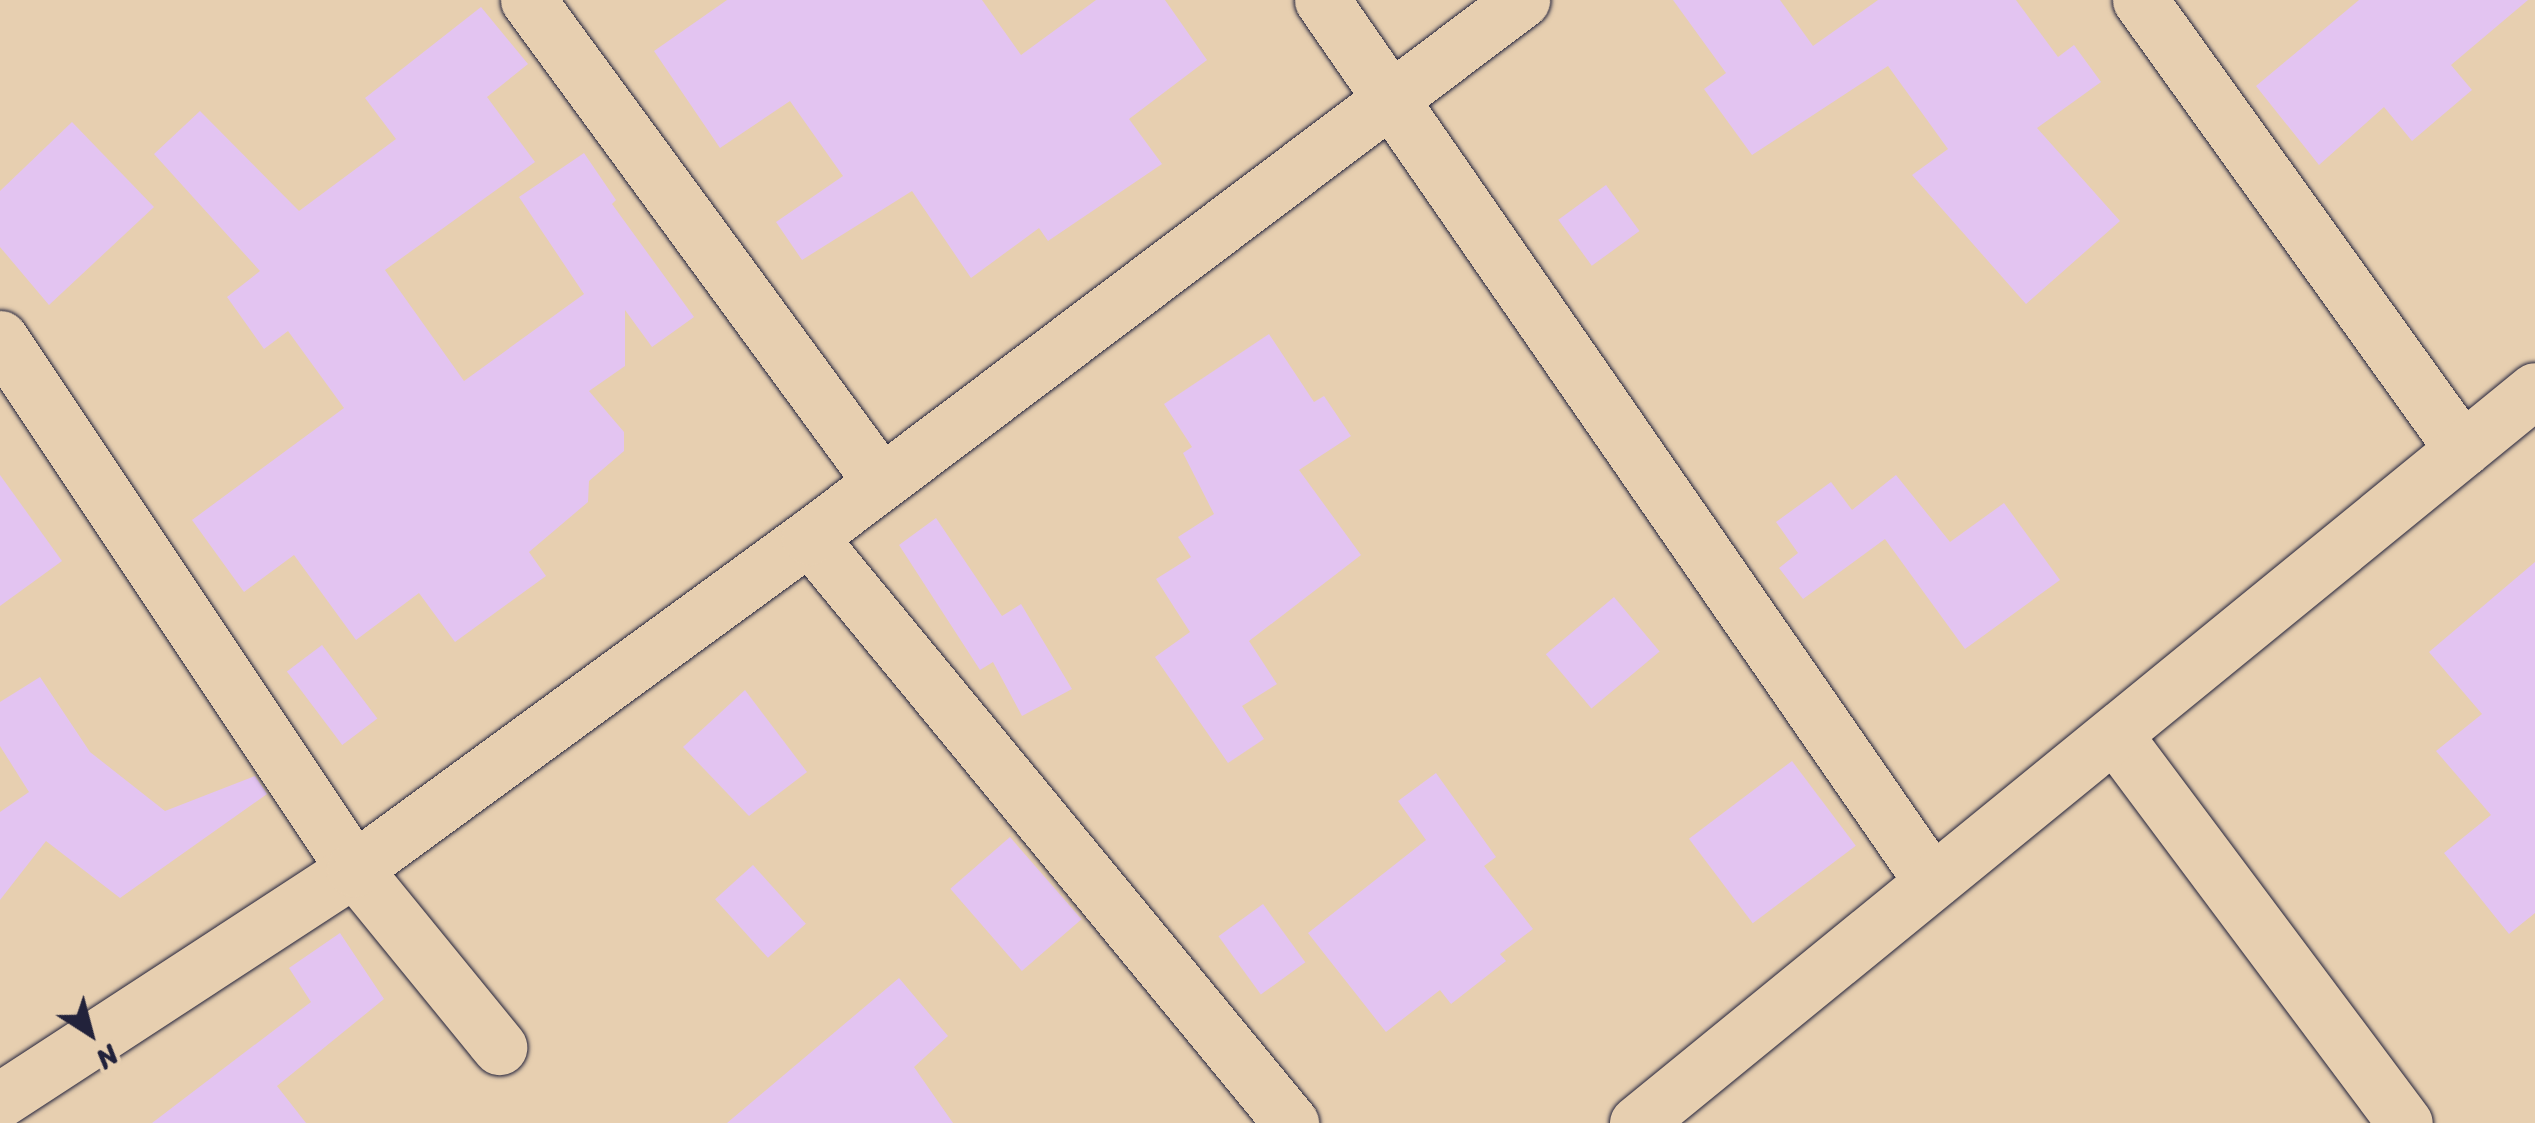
<!DOCTYPE html>
<html>
<head>
<meta charset="utf-8">
<style>
	body { margin:0 }
	#map { position:relative; width:2535px; height:1123px; overflow:hidden; background:#e7cfb0; font-family:Sriracha,sans-serif }
	div>[style] { position:absolute }
	.building>* { inset:0; background:#e3c4f1; transform-origin:0 0 }
	.roads { filter:drop-shadow(0 0 2px #22223b) drop-shadow(0 0 2px #22223b) }
	.minor>* { height:55px; margin:-27.5px; padding:0 27.5px; transform-origin:27.5px; border-radius:27.5px; background:#e7cfb0 }
	span { translate:-50% -50%; white-space:nowrap; text-align:center; line-height:1.15; -webkit-text-stroke:9px #e7cfb0; paint-order:stroke }
	.north { position:absolute; left:40px; top:983px; width:100px; height:100px; -webkit-text-stroke:8px #e7cfb0; paint-order:stroke; rotate:144deg; font-size:28px; font-weight:700; line-height:40px; text-align:center; color:#22223b }
	.north::after { content:''; display:block; margin:auto; width:35px; height:45px; background:#22223b; clip-path:polygon(50% 0,100% 100%,50% 72%,0 100%) }
</style>
</head>
<body>
<div id="map">
	<div class="building">
		<i style="clip-path:polygon(727px 0,982px 0,1021px 55px,1096px 0,1165px 0,1207px 60px,1129px 119px,1162px 164px,1048px 241px,1039px 228px,971px 278px,912px 191px,802px 260px,776px 222px,843px 176px,790px 101px,720px 148px,654px 51px)"></i>
		<i style="clip-path:polygon(1673px 0,1780px 0,1813px 46px,1878px 0,2016px 0,2058px 57px,2074px 45px,2101px 82px,2037px 128px,2120px 221px,2026px 304px,1912px 175px,1948px 149px,1888px 66px,1752px 155px,1704px 89px,1726px 73px)"></i>
		<i style="clip-path:polygon(2359px 0,2528px 0,2451px 65px,2472px 90px,2412px 141px,2384px 107px,2319px 165px,2256px 86px)"></i>
		<i style="clip-path:polygon(481px 7px,528px 64px,487px 97px,535px 162px,385px 270px,464px 381px,584px 294px,519px 197px,584px 153px,616px 200px,612px 204px,694px 317px,652px 347px,625px 310px,625px 366px,589px 391px,624px 432px,624px 451px,589px 481px,588px 502px,529px 552px,546px 576px,455px 642px,419px 593px,356px 640px,294px 555px,244px 592px,192px 520px,344px 408px,288px 331px,264px 349px,227px 297px,260px 271px,154px 154px,200px 111px,299px 211px,396px 139px,365px 98px)"></i>
		<i style="clip-path:polygon(72px 122px,154px 207px,49px 305px,0 247px,0 191px)"></i>
		<i style="left:1606px;top:185px;width:57px;height:59px;rotate:54deg"></i>
		<i style="clip-path:polygon(1269px 334px,1314px 402px,1324px 396px,1351px 436px,1299px 470px,1361px 555px,1249px 641px,1277px 684px,1242px 706px,1264px 739px,1228px 763px,1155px 657px,1190px 632px,1156px 579px,1191px 557px,1178px 537px,1214px 514px,1183px 453px,1192px 447px,1164px 404px)"></i>
		<i style="clip-path:polygon(0 475px,62px 561px,0 606px)"></i>
		<i style="clip-path:polygon(1896px 475px,1950px 542px,2004px 503px,2060px 580px,1965px 649px,1885px 539px,1803px 599px,1779px 568px,1798px 553px,1776px 522px,1831px 482px,1852px 510px)"></i>
		<i style="clip-path:polygon(936px 518px,1002px 616px,1021px 604px,1072px 689px,1022px 716px,993px 662px,980px 670px,899px 545px)"></i>
		<i style="clip-path:polygon(2535px 562px,2535px 913px,2509px 934px,2444px 853px,2491px 815px,2436px 751px,2482px 714px,2429px 652px)"></i>
		<i style="left:1614px;top:597px;width:71px;height:89px;rotate:50deg"></i>
		<i style="left:322px;top:645px;width:92px;height:44px;rotate:53deg"></i>
		<i style="clip-path:polygon(40px 677px,90px 752px,165px 811px,255px 776px,267px 794px,120px 898px,46px 841px,0 900px,0 812px,29px 792px,0 746px,0 702px)"></i>
		<i style="clip-path:polygon(745px 690px,807px 772px,749px 816px,683px 747px)"></i>
		<i style="left:1792px;top:761px;width:106px;height:129px;rotate:53deg"></i>
		<i style="clip-path:polygon(1436px 773px,1496px 857px,1484px 866px,1533px 929px,1500px 954px,1506px 961px,1451px 1004px,1440px 990px,1386px 1032px,1308px 933px,1426px 840px,1398px 801px)"></i>
		<i style="left:1010px;top:837px;width:109px;height:79px;rotate:49deg"></i>
		<i style="left:753px;top:865px;width:79px;height:51px;rotate:48deg"></i>
		<i style="left:1263px;top:904px;width:72px;height:55px;rotate:54deg"></i>
		<i style="clip-path:polygon(340px 933px,384px 999px,277px 1086px,306px 1123px,152px 1123px,311px 1002px,289px 968px)"></i>
		<i style="clip-path:polygon(899px 978px,948px 1036px,914px 1067px,953px 1123px,727px 1123px)"></i>
	</div>
	<div class="roads">
		<div class="minor">
			<i style="left:528px;top:0;width:597px;rotate:53.78deg"></i>
			<i style="left:1322px;top:0;width:1072px;rotate:55.33deg"></i>
			<i style="left:2140px;top:0;width:553px;rotate:54.35deg"></i>
			<i style="left:0;top:338px;width:638px;rotate:56.31deg"></i>
			<i style="left:354px;top:869px;width:230px;rotate:50.8deg"></i>
			<i style="left:809px;top:537px;width:759px;rotate:50.56deg"></i>
			<i style="left:2116px;top:737px;width:482px;rotate:53.2deg"></i>
			<i style="left:0;top:1100px;width:423px;rotate:-33.1deg"></i>
			<i style="left:354px;top:869px;width:563px;rotate:-36.12deg"></i>
			<i style="left:809px;top:537px;width:893px;rotate:-36.99deg"></i>
			<i style="left:1637px;top:1123px;width:1159px;rotate:-39.22deg"></i>
		</div>
	</div>
	<div class="north">N</div>
</div>
</body>
</html>
